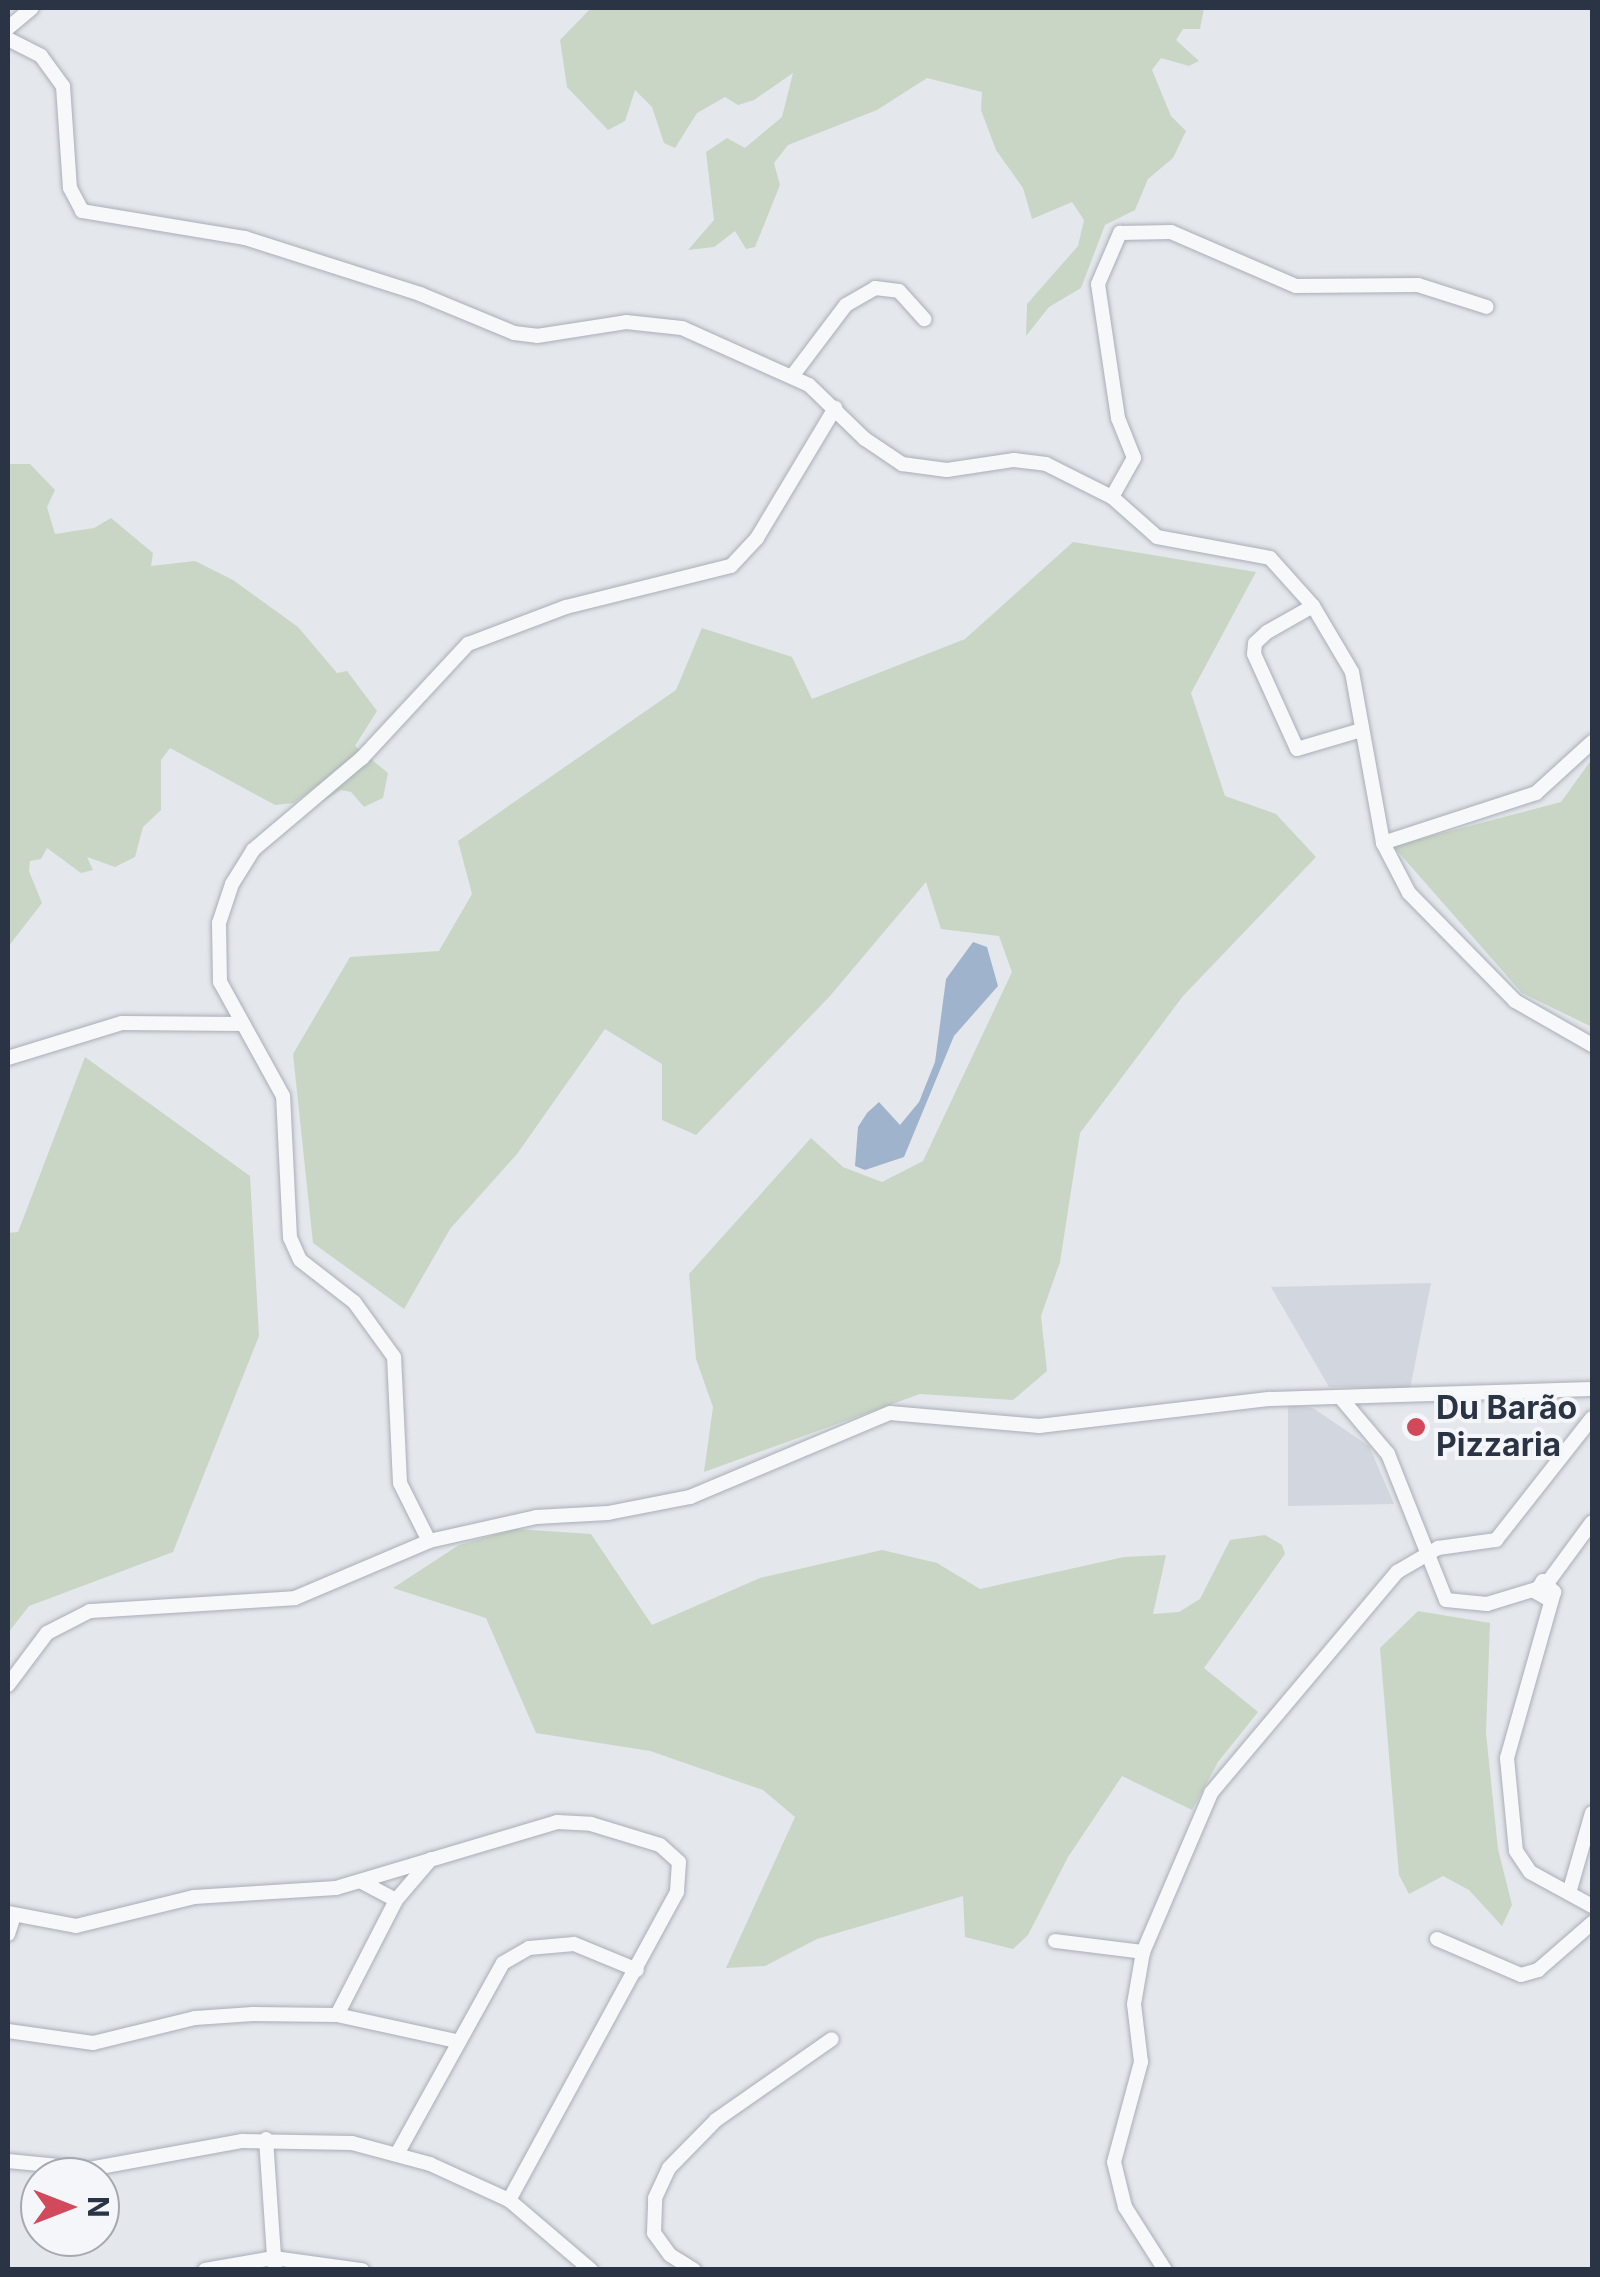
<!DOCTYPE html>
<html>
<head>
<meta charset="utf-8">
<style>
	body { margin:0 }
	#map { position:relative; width:1600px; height:2277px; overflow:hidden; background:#e4e7ec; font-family:Inter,sans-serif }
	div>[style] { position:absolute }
	.built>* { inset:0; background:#d2d6de }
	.green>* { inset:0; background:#c9d6c5 }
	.water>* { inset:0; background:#9fb4cc }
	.roads { filter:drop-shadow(0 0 2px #a9aeb7) drop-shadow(0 0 2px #a9aeb7) }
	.minor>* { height:14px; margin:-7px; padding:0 7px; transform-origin:7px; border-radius:7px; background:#f7f8fa }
	.dots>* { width:28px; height:28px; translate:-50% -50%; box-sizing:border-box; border:5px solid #f4f6f9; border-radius:50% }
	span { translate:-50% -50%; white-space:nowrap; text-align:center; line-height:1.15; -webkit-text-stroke:8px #f4f6f9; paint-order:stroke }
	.poi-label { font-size:32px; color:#2b3445; font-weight:700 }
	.left { translate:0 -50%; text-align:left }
	.frame { position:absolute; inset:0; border:10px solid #2b3445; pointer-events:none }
	.north { position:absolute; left:20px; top:2157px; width:100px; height:100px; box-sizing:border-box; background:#f4f6f9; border:2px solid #a4a8b1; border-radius:50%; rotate:90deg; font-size:28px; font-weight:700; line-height:40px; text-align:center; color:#2b3445 }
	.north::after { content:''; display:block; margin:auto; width:35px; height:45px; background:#d1495b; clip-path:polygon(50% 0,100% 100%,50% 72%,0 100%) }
</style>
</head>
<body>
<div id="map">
	<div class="built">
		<i style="clip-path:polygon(1431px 1283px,1410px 1389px,1329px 1387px,1271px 1287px)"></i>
		<i style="clip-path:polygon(1288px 1405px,1313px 1408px,1369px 1446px,1394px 1504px,1288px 1506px)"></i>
	</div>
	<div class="green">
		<i style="clip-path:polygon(591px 8px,1204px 8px,1200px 29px,1183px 29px,1176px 40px,1199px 61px,1189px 66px,1161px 58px,1152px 70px,1171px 116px,1186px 131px,1173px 158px,1148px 179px,1135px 210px,1105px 225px,1081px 288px,1049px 307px,1026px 336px,1027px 304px,1078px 246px,1084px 220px,1072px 202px,1032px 219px,1023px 188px,996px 150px,981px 110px,982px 92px,927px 78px,877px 110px,788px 145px,774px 163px,780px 185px,755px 247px,746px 249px,735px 231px,714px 247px,688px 250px,714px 220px,706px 152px,727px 138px,745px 148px,782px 117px,793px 73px,754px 100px,738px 105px,725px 97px,697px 113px,675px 148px,664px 143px,652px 107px,635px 90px,625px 121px,608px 130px,567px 87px,560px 40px)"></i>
		<i style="clip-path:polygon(8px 464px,30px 464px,55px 490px,47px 507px,55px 534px,94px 528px,111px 518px,153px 553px,151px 566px,195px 561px,233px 580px,298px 627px,337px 673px,347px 671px,377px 711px,355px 746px,388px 773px,383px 798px,364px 807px,351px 792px,341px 790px,287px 824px,326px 779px,294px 803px,275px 805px,170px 748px,161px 760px,161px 810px,143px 827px,135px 857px,115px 867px,87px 857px,93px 870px,81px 873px,47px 848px,41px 859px,30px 861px,29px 871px,42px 903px,8px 947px)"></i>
		<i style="clip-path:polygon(1073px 542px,1256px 572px,1191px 693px,1225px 796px,1276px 814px,1316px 857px,1183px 996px,1080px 1133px,1060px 1262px,1041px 1316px,1047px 1371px,1013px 1400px,920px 1394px,704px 1472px,713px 1407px,696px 1359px,689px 1274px,811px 1138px,843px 1167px,882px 1182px,923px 1161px,1012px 972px,999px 936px,941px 929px,926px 882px,830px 996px,696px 1135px,662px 1120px,662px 1064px,605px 1029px,517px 1154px,450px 1229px,404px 1309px,313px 1243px,293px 1054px,350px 957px,439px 951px,472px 894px,458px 841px,676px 690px,702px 628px,792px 657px,812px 699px,965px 639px)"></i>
		<i style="clip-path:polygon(1592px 759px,1592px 1027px,1522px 993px,1393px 846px,1561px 802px)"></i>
		<i style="clip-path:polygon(85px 1057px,250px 1176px,259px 1336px,173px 1552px,29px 1606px,8px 1633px,8px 1233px,18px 1232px)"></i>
		<i style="clip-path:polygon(515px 1529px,591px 1534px,652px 1625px,760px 1578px,882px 1550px,937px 1563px,980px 1589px,1124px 1557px,1166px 1555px,1153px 1614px,1179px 1612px,1200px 1599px,1230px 1540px,1265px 1535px,1282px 1545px,1285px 1554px,1204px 1668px,1258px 1712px,1218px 1762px,1192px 1810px,1122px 1776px,1068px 1857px,1028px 1935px,1013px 1949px,965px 1937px,963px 1896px,817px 1939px,765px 1966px,726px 1968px,795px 1817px,763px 1790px,650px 1751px,536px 1733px,486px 1618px,393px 1588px,459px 1545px)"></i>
		<i style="clip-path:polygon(1418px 1611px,1490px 1623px,1486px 1733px,1498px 1849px,1512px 1905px,1502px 1926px,1469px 1890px,1443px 1876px,1409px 1894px,1399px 1875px,1380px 1648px)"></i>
	</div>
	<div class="water">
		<i style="clip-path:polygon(973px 942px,987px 947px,998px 986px,954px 1036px,904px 1157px,865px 1170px,855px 1166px,858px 1127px,867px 1113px,879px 1102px,900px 1125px,919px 1102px,935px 1062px,946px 979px)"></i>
	</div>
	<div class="roads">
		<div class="minor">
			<i style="left:8px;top:28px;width:31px;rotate:-40deg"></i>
			<i style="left:8px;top:39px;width:37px;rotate:27deg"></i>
			<i style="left:41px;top:56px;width:37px;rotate:54deg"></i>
			<i style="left:63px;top:86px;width:102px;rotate:86.1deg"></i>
			<i style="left:70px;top:188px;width:26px;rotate:62deg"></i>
			<i style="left:82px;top:211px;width:165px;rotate:9.4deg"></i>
			<i style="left:245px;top:238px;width:184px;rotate:17.7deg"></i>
			<i style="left:420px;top:294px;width:102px;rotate:22.5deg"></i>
			<i style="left:514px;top:333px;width:23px;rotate:7deg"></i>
			<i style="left:537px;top:336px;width:90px;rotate:-8.9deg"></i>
			<i style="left:626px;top:322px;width:56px;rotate:6.1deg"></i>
			<i style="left:682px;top:328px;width:139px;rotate:24.2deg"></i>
			<i style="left:809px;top:385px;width:78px;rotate:44deg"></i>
			<i style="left:865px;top:439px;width:45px;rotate:34deg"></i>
			<i style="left:902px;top:464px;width:45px;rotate:7.6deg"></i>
			<i style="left:947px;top:470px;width:68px;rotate:-8.5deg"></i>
			<i style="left:1014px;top:460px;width:32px;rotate:7deg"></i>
			<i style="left:1046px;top:464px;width:74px;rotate:26.6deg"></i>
			<i style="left:1112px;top:497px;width:60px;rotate:41.6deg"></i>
			<i style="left:1157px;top:537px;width:115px;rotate:10.5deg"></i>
			<i style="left:1270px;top:558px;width:64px;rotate:48.1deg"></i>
			<i style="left:1313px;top:606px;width:77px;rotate:59.4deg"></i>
			<i style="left:1352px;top:672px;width:174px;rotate:79.7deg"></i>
			<i style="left:1383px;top:843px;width:56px;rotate:62.5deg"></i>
			<i style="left:1409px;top:893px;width:151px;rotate:45.5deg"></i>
			<i style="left:1515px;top:1001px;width:89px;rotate:29.7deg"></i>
			<i style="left:793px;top:375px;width:88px;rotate:-52.9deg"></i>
			<i style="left:846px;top:305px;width:34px;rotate:-30deg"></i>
			<i style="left:875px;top:288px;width:24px;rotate:7deg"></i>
			<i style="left:899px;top:291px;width:38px;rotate:48deg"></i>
			<i style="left:1112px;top:497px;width:45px;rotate:-60.6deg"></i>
			<i style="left:1134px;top:458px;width:43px;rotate:-111.8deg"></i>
			<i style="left:1118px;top:418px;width:135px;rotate:-98.5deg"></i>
			<i style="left:1098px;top:284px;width:56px;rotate:-66.7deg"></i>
			<i style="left:1120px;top:233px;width:51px;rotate:-1.1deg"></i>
			<i style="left:1171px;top:232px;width:136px;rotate:23.4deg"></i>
			<i style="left:1296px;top:286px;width:122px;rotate:-0.5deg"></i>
			<i style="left:1418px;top:285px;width:72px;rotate:17.7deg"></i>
			<i style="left:1313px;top:606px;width:53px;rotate:150.5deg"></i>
			<i style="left:1267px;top:632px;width:16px;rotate:137deg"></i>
			<i style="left:1255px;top:643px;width:11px;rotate:95deg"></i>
			<i style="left:1254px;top:654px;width:104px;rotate:65.6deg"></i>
			<i style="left:1297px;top:749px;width:67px;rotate:-16.5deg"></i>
			<i style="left:1383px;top:843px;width:161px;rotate:-18.1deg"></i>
			<i style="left:1536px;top:793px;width:76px;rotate:-42.3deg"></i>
			<i style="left:8px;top:1058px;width:119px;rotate:-17.1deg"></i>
			<i style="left:122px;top:1023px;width:121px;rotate:0.5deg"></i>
			<i style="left:1340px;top:1397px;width:75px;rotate:49.9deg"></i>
			<i style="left:1388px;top:1454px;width:157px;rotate:68.3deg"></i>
			<i style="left:1446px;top:1600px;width:41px;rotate:5.6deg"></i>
			<i style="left:1487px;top:1604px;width:51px;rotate:-17deg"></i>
			<i style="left:429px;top:1541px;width:65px;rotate:-116.6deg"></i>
			<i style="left:400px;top:1483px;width:126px;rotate:-92.7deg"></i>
			<i style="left:394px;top:1357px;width:68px;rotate:-126deg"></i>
			<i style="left:354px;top:1302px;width:68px;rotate:-142.1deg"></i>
			<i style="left:300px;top:1260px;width:24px;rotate:-114deg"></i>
			<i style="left:290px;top:1238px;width:142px;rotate:-92.8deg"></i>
			<i style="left:283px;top:1096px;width:130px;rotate:-118.9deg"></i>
			<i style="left:220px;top:982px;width:59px;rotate:-91deg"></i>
			<i style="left:219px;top:923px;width:41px;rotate:-71.6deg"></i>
			<i style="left:232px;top:884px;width:40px;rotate:-58deg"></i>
			<i style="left:253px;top:850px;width:143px;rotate:-40.2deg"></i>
			<i style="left:362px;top:758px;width:156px;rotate:-47.1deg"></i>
			<i style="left:468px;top:644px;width:105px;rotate:-20.7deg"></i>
			<i style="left:566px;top:607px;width:170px;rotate:-14deg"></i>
			<i style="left:731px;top:566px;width:38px;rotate:-47deg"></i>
			<i style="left:757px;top:538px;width:152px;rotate:-59deg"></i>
			<i style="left:1548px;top:1582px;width:74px;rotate:-53.7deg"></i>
			<i style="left:1548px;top:1599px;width:14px;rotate:-150deg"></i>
			<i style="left:1536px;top:1592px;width:13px;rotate:-58deg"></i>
			<i style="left:1543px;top:1581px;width:16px;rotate:45deg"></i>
			<i style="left:1554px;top:1592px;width:173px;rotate:105.8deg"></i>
			<i style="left:1507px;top:1758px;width:93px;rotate:84.5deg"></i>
			<i style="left:1516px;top:1851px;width:25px;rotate:56deg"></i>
			<i style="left:1530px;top:1872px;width:71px;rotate:28.7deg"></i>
			<i style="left:8px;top:1685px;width:65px;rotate:-53.1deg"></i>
			<i style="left:47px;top:1633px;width:48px;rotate:-27.1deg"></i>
			<i style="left:90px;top:1611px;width:205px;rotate:-3.6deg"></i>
			<i style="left:295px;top:1598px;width:146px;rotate:-23deg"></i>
			<i style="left:429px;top:1541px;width:110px;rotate:-12.6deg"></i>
			<i style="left:536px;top:1517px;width:72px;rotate:-3.2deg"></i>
			<i style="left:608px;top:1513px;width:84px;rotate:-11deg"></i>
			<i style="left:690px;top:1497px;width:217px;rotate:-22.8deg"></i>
			<i style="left:890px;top:1413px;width:150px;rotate:5deg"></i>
			<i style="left:1039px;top:1426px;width:233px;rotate:-6.7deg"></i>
			<i style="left:1270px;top:1399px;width:322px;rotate:-1.8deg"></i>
			<i style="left:362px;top:1882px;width:38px;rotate:28deg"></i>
			<i style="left:1569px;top:1893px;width:83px;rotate:-74deg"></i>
			<i style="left:8px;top:1913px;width:69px;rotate:10.8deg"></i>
			<i style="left:76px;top:1926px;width:122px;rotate:-13.8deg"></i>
			<i style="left:194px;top:1897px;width:142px;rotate:-3.6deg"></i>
			<i style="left:336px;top:1888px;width:231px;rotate:-16.6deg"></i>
			<i style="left:557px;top:1822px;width:34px;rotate:3deg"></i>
			<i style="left:591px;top:1824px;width:72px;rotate:16.9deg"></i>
			<i style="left:660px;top:1845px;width:25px;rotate:42deg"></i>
			<i style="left:679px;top:1862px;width:30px;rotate:94deg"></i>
			<i style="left:677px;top:1892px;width:351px;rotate:118.6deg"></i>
			<i style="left:8px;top:1934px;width:20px;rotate:-72deg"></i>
			<i style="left:1437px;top:1939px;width:91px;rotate:23.2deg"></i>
			<i style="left:1521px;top:1975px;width:18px;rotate:-16deg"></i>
			<i style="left:1538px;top:1970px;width:72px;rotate:-41deg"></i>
			<i style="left:1055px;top:1941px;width:89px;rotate:7.1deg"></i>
			<i style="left:337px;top:2015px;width:129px;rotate:-62.8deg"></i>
			<i style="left:396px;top:1900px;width:54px;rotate:-49.5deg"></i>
			<i style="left:8px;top:2031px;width:86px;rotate:8deg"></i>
			<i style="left:93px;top:2043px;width:105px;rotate:-13.8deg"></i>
			<i style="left:195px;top:2018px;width:58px;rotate:-3.9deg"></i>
			<i style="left:253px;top:2014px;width:84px;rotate:0.7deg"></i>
			<i style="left:337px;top:2015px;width:122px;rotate:12.3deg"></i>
			<i style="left:266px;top:2139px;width:131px;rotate:86.1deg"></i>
			<i style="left:397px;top:2154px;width:218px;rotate:-61deg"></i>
			<i style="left:503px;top:1963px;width:30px;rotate:-30deg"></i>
			<i style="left:529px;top:1948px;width:45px;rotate:-5.1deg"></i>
			<i style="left:574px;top:1944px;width:68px;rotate:22.4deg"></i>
			<i style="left:8px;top:2161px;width:81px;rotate:5.6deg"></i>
			<i style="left:89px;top:2169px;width:156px;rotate:-10.4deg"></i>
			<i style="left:242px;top:2141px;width:110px;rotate:1deg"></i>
			<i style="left:352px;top:2143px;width:81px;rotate:15.1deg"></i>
			<i style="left:430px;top:2164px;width:87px;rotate:24.5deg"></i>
			<i style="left:509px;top:2200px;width:108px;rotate:40.5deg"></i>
			<i style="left:205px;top:2270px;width:70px;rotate:-9.9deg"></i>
			<i style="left:274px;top:2258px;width:89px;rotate:7.8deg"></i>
			<i style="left:694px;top:2270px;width:28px;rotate:-148deg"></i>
			<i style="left:670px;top:2255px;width:27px;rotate:-126deg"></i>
			<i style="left:654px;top:2233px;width:35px;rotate:-88deg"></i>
			<i style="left:655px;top:2198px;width:33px;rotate:-65deg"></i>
			<i style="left:669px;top:2168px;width:67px;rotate:-45.6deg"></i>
			<i style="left:716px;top:2120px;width:141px;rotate:-34.9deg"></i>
			<i style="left:1165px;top:2270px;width:75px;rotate:-122.4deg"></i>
			<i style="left:1125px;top:2207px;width:46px;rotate:-103.7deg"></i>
			<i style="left:1114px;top:2162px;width:104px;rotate:-74.9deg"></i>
			<i style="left:1141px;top:2062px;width:58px;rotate:-96.9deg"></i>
			<i style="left:1134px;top:2004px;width:53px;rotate:-80.2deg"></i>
			<i style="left:1143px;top:1952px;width:173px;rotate:-66.8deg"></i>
			<i style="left:1211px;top:1793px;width:289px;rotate:-49.9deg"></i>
			<i style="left:1397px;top:1572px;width:48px;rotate:-30.3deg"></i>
			<i style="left:1438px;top:1548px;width:59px;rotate:-7.9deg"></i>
			<i style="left:1496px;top:1540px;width:155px;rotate:-51.8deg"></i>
		</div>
	</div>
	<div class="dots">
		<i style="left:1416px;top:1427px;background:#d1495b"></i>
	</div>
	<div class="poi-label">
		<span class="left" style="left:1436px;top:1427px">Du Barão<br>Pizzaria</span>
	</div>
	<div class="frame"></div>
	<div class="north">N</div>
</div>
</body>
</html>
